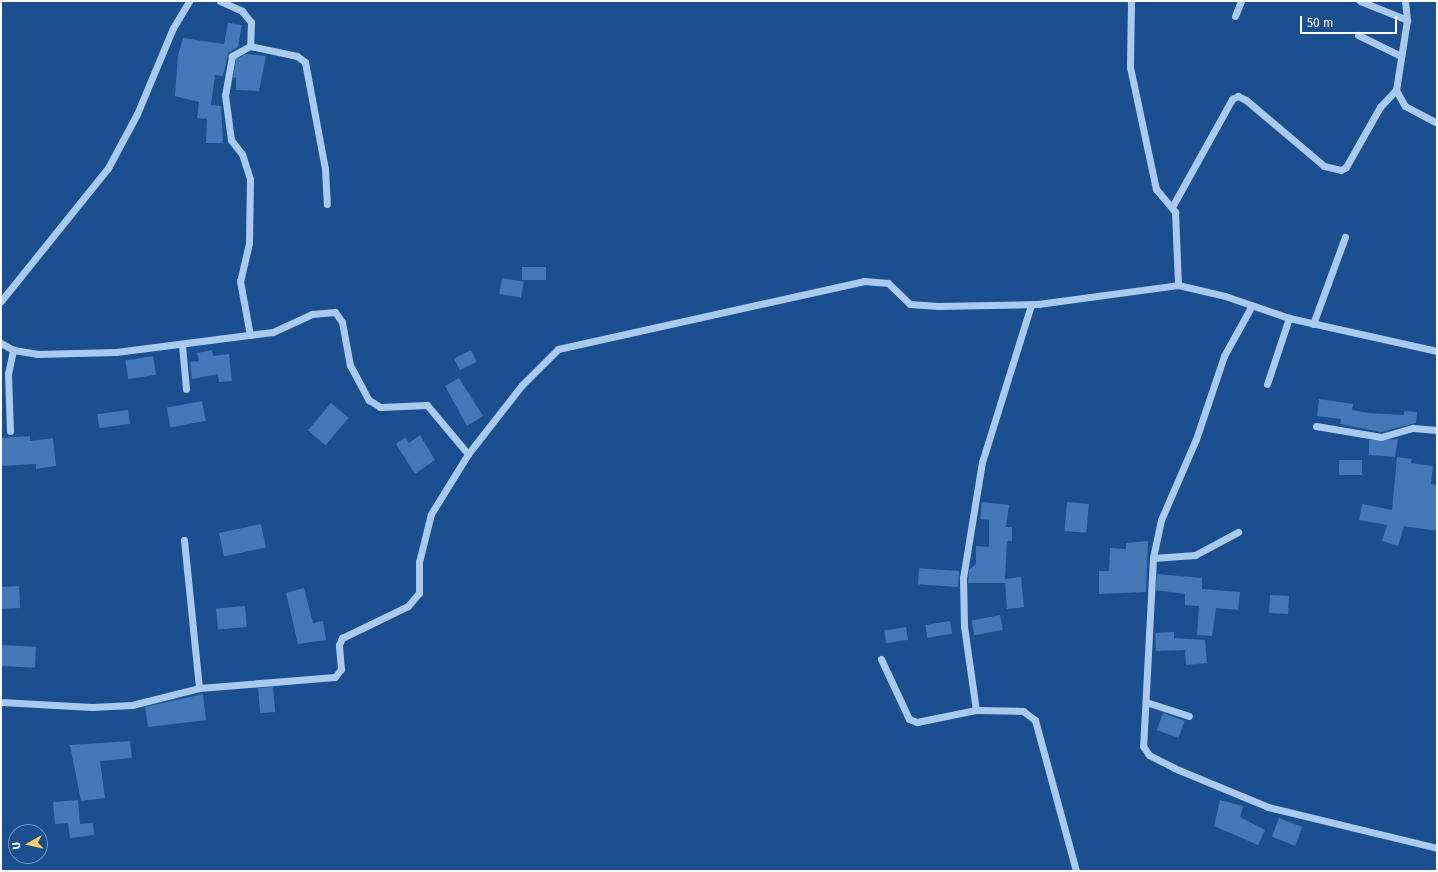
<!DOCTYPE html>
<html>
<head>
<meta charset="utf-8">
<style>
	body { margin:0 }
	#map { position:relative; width:1438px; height:872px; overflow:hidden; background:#1b4f8f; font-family:"Fira Sans",sans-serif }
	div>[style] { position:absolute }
	.building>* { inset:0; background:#4478b7; transform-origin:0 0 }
	.minor>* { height:7px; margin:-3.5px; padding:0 3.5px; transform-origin:3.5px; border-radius:3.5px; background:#a9c9ee }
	span { translate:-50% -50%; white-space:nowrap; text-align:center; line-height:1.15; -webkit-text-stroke:3px #1b4f8f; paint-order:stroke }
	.frame { position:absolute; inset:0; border:2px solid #fff; pointer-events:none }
	.north { position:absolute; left:8px; top:824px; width:40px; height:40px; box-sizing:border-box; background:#1b4f8f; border:1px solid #7695bc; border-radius:50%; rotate:262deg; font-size:11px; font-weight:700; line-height:16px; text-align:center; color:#fff }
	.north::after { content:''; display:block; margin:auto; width:14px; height:18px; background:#ffd166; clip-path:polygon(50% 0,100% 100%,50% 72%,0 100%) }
	.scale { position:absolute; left:1300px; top:16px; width:97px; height:18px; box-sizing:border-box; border:2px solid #fff; border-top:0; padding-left:5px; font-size:12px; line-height:14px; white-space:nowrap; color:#fff; -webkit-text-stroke:3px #1b4f8f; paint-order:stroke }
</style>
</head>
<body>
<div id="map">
	<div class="building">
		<i style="clip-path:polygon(228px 23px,242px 25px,238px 47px,228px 53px,223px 76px,215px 75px,211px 105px,221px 106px,223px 143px,206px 143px,207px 119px,197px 118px,199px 102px,175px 96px,178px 55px,183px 38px,224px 44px)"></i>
		<i style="clip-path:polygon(246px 54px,266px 56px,259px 91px,236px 90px,236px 78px,233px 77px,236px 59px)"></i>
		<i style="left:522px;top:267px;width:24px;height:13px"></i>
		<i style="left:502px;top:278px;width:22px;height:16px;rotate:10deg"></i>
		<i style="clip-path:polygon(212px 350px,213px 356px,229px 354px,232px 381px,219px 382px,218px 374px,192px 379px,190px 362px,199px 361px,197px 353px)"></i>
		<i style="left:471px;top:350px;width:13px;height:19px;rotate:63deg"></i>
		<i style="left:153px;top:356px;width:19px;height:28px;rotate:81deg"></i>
		<i style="clip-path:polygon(459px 378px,483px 416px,467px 426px,445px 386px)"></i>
		<i style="clip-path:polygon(1319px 399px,1353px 404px,1352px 410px,1369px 413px,1404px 415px,1404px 411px,1417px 412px,1416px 423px,1381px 432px,1340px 424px,1341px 419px,1317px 416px)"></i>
		<i style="left:202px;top:401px;width:20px;height:36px;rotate:79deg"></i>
		<i style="left:331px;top:403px;width:23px;height:36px;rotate:40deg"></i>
		<i style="left:128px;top:410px;width:14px;height:31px;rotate:82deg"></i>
		<i style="clip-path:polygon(420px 435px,435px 460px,415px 474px,396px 444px,405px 437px,409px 443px)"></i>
		<i style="clip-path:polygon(30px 436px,30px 441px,53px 438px,56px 466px,36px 469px,36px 464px,2px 466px,1px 438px)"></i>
		<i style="clip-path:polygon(1398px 439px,1395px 457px,1369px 455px,1369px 440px)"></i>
		<i style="clip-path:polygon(1397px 457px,1412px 459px,1411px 463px,1433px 466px,1431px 484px,1437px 485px,1437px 531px,1404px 526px,1398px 546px,1382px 541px,1387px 525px,1359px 520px,1362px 504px,1392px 510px)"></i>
		<i style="left:1362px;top:460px;width:15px;height:23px;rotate:90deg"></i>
		<i style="clip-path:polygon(982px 502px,1009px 505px,1006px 527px,1012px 527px,1012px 541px,1007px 541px,1005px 579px,1021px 577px,1024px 607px,1007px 609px,1005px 580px,1005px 583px,968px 583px,969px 570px,976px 564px,976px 546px,989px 547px,989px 520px,980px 519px)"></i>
		<i style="left:1067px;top:502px;width:22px;height:29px;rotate:5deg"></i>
		<i style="left:261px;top:524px;width:24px;height:43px;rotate:78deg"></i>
		<i style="clip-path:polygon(1148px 541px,1146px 592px,1099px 594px,1099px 571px,1109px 571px,1110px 548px,1126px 549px,1126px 543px)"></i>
		<i style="left:959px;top:571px;width:16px;height:40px;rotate:94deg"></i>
		<i style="clip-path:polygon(1157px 574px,1202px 578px,1202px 589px,1240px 592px,1238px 610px,1216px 608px,1212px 636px,1197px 635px,1199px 606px,1185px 605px,1185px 594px,1156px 590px)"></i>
		<i style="left:19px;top:586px;width:22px;height:18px;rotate:87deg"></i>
		<i style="clip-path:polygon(304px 588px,313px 623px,323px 621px,326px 640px,298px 644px,286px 593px)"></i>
		<i style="left:1270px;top:595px;width:19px;height:18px;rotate:3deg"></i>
		<i style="left:245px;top:606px;width:21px;height:29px;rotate:85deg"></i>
		<i style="left:1000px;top:615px;width:15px;height:29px;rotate:79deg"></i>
		<i style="left:950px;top:621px;width:13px;height:25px;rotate:81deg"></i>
		<i style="left:906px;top:627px;width:13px;height:22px;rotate:81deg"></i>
		<i style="clip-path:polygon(1174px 632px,1174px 638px,1205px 640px,1207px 663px,1186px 665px,1185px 650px,1156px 651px,1155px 633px)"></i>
		<i style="left:1px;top:645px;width:35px;height:21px;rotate:3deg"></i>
		<i style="left:273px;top:687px;width:25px;height:15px;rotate:85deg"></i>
		<i style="clip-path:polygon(203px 694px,206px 720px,148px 727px,145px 707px)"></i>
		<i style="left:1163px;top:713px;width:23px;height:18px;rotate:20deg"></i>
		<i style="clip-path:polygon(130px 741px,132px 758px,100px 761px,105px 798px,81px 801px,70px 745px)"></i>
		<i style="clip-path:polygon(78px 800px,80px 824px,93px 823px,94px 835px,70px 838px,68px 823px,55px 824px,53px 802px)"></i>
		<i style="clip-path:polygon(1220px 800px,1243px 806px,1240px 817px,1265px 830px,1258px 845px,1214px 826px)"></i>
		<i style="left:1279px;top:818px;width:25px;height:20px;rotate:21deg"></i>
	</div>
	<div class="minor">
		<i style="left:220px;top:1px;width:24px;rotate:24deg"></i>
		<i style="left:242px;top:11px;width:14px;rotate:51deg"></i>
		<i style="left:251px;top:22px;width:24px;rotate:92deg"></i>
		<i style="left:250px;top:46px;width:21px;rotate:151deg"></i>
		<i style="left:232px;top:56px;width:40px;rotate:100deg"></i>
		<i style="left:225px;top:95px;width:45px;rotate:82.4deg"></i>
		<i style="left:231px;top:140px;width:18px;rotate:52deg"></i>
		<i style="left:242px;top:154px;width:26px;rotate:72deg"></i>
		<i style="left:250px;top:179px;width:64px;rotate:90.9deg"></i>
		<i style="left:249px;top:243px;width:39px;rotate:103deg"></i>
		<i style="left:240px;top:281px;width:55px;rotate:79.5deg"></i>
		<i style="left:1131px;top:1px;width:66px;rotate:90.9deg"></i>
		<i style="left:1130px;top:67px;width:125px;rotate:78deg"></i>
		<i style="left:1156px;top:189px;width:30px;rotate:50deg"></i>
		<i style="left:1175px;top:212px;width:73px;rotate:87.6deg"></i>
		<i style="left:1360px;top:1px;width:51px;rotate:22deg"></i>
		<i style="left:1405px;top:1px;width:19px;rotate:84deg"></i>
		<i style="left:1407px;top:20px;width:71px;rotate:98.9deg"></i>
		<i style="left:1396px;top:90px;width:18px;rotate:61deg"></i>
		<i style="left:1405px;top:106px;width:36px;rotate:28deg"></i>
		<i style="left:1235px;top:16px;width:16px;rotate:-68deg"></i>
		<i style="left:1358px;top:35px;width:48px;rotate:26deg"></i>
		<i style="left:250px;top:46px;width:48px;rotate:12deg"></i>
		<i style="left:297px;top:56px;width:10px;rotate:37deg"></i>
		<i style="left:305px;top:62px;width:109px;rotate:79.4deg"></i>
		<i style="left:325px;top:169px;width:35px;rotate:87deg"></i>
		<i style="left:1172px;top:207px;width:124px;rotate:-60.9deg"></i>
		<i style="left:1232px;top:99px;width:7px;rotate:-27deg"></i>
		<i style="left:1238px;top:96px;width:9px;rotate:27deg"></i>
		<i style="left:1246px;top:100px;width:102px;rotate:40.2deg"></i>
		<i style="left:1324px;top:166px;width:17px;rotate:13deg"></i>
		<i style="left:1341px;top:170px;width:6px;rotate:-31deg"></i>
		<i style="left:1346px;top:167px;width:69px;rotate:-60.5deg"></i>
		<i style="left:1380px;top:107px;width:23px;rotate:-47deg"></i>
		<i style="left:1px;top:301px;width:171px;rotate:-51.2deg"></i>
		<i style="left:108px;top:168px;width:61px;rotate:-61.8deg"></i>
		<i style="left:137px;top:114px;width:93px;rotate:-67.3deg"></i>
		<i style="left:173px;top:28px;width:31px;rotate:-59deg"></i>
		<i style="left:1031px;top:305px;width:164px;rotate:107.3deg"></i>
		<i style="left:982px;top:462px;width:118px;rotate:99.3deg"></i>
		<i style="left:963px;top:578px;width:48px;rotate:88.8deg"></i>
		<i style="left:964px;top:626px;width:85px;rotate:81.9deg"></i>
		<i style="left:976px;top:710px;width:47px;rotate:1.2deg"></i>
		<i style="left:1023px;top:711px;width:15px;rotate:37deg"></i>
		<i style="left:1035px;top:720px;width:156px;rotate:74.8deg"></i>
		<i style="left:1251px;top:307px;width:56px;rotate:118.9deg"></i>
		<i style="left:1224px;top:356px;width:88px;rotate:108.6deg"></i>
		<i style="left:1196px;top:439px;width:88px;rotate:113.4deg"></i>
		<i style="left:1161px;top:520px;width:39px;rotate:102deg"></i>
		<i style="left:1153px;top:558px;width:188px;rotate:93deg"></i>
		<i style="left:1143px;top:746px;width:11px;rotate:56deg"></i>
		<i style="left:1149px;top:755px;width:28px;rotate:27deg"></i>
		<i style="left:1174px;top:768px;width:102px;rotate:22.5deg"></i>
		<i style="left:1268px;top:807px;width:174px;rotate:13.6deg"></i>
		<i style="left:1313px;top:324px;width:93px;rotate:-69.8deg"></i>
		<i style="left:1px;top:343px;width:14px;rotate:30deg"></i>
		<i style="left:13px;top:350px;width:24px;rotate:9deg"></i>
		<i style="left:37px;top:354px;width:79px;rotate:-1.5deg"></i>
		<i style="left:116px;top:352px;width:158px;rotate:-7.3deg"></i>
		<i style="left:273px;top:332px;width:43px;rotate:-24.8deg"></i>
		<i style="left:312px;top:314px;width:23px;rotate:-5deg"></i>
		<i style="left:335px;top:312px;width:12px;rotate:55deg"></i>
		<i style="left:342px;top:322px;width:44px;rotate:79.5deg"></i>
		<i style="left:350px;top:365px;width:40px;rotate:62deg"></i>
		<i style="left:369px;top:400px;width:13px;rotate:32deg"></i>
		<i style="left:380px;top:407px;width:47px;rotate:-2.4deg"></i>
		<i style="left:427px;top:405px;width:64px;rotate:50.1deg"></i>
		<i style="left:468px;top:454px;width:88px;rotate:-52deg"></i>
		<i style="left:522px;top:385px;width:51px;rotate:-45deg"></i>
		<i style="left:558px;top:349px;width:313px;rotate:-12.5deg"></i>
		<i style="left:864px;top:281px;width:24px;rotate:5deg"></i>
		<i style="left:888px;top:283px;width:30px;rotate:44deg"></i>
		<i style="left:910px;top:304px;width:28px;rotate:4deg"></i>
		<i style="left:938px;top:306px;width:100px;rotate:-1.1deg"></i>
		<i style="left:1038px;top:304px;width:141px;rotate:-7.7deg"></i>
		<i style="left:1178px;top:285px;width:48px;rotate:13.2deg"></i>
		<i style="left:1225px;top:296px;width:68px;rotate:19deg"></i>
		<i style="left:1289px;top:318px;width:152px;rotate:12.6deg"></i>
		<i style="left:182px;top:345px;width:44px;rotate:84.8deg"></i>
		<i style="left:1267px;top:384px;width:70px;rotate:-71.6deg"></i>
		<i style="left:1316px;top:426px;width:66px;rotate:9.6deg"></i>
		<i style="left:1381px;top:437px;width:33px;rotate:-16deg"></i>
		<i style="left:1413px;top:428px;width:24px;rotate:5deg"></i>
		<i style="left:10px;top:431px;width:57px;rotate:-92deg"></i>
		<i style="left:8px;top:374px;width:25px;rotate:-78deg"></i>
		<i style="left:184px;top:540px;width:149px;rotate:84.2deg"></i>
		<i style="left:1153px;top:558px;width:42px;rotate:-4.1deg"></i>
		<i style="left:1195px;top:555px;width:49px;rotate:-28.1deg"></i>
		<i style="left:881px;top:659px;width:66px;rotate:65deg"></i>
		<i style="left:909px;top:719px;width:9px;rotate:21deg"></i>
		<i style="left:917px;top:722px;width:60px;rotate:-11.5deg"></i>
		<i style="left:1px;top:702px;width:91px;rotate:3.1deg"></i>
		<i style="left:92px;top:707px;width:40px;rotate:-2.9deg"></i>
		<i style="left:132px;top:705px;width:69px;rotate:-14.2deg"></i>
		<i style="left:199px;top:688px;width:136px;rotate:-4.6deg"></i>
		<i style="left:335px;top:677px;width:10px;rotate:-53deg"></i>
		<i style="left:341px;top:669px;width:24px;rotate:-95deg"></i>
		<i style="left:339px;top:645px;width:8px;rotate:-67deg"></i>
		<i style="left:342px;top:638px;width:73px;rotate:-25.9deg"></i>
		<i style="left:408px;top:606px;width:17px;rotate:-50deg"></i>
		<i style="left:419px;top:593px;width:31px;rotate:-90deg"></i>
		<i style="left:419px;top:562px;width:49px;rotate:-76deg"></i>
		<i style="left:431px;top:514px;width:70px;rotate:-58.3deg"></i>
		<i style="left:1146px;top:702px;width:45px;rotate:18deg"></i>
	</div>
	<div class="frame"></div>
	<div class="north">U</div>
	<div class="scale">50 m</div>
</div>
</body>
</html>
